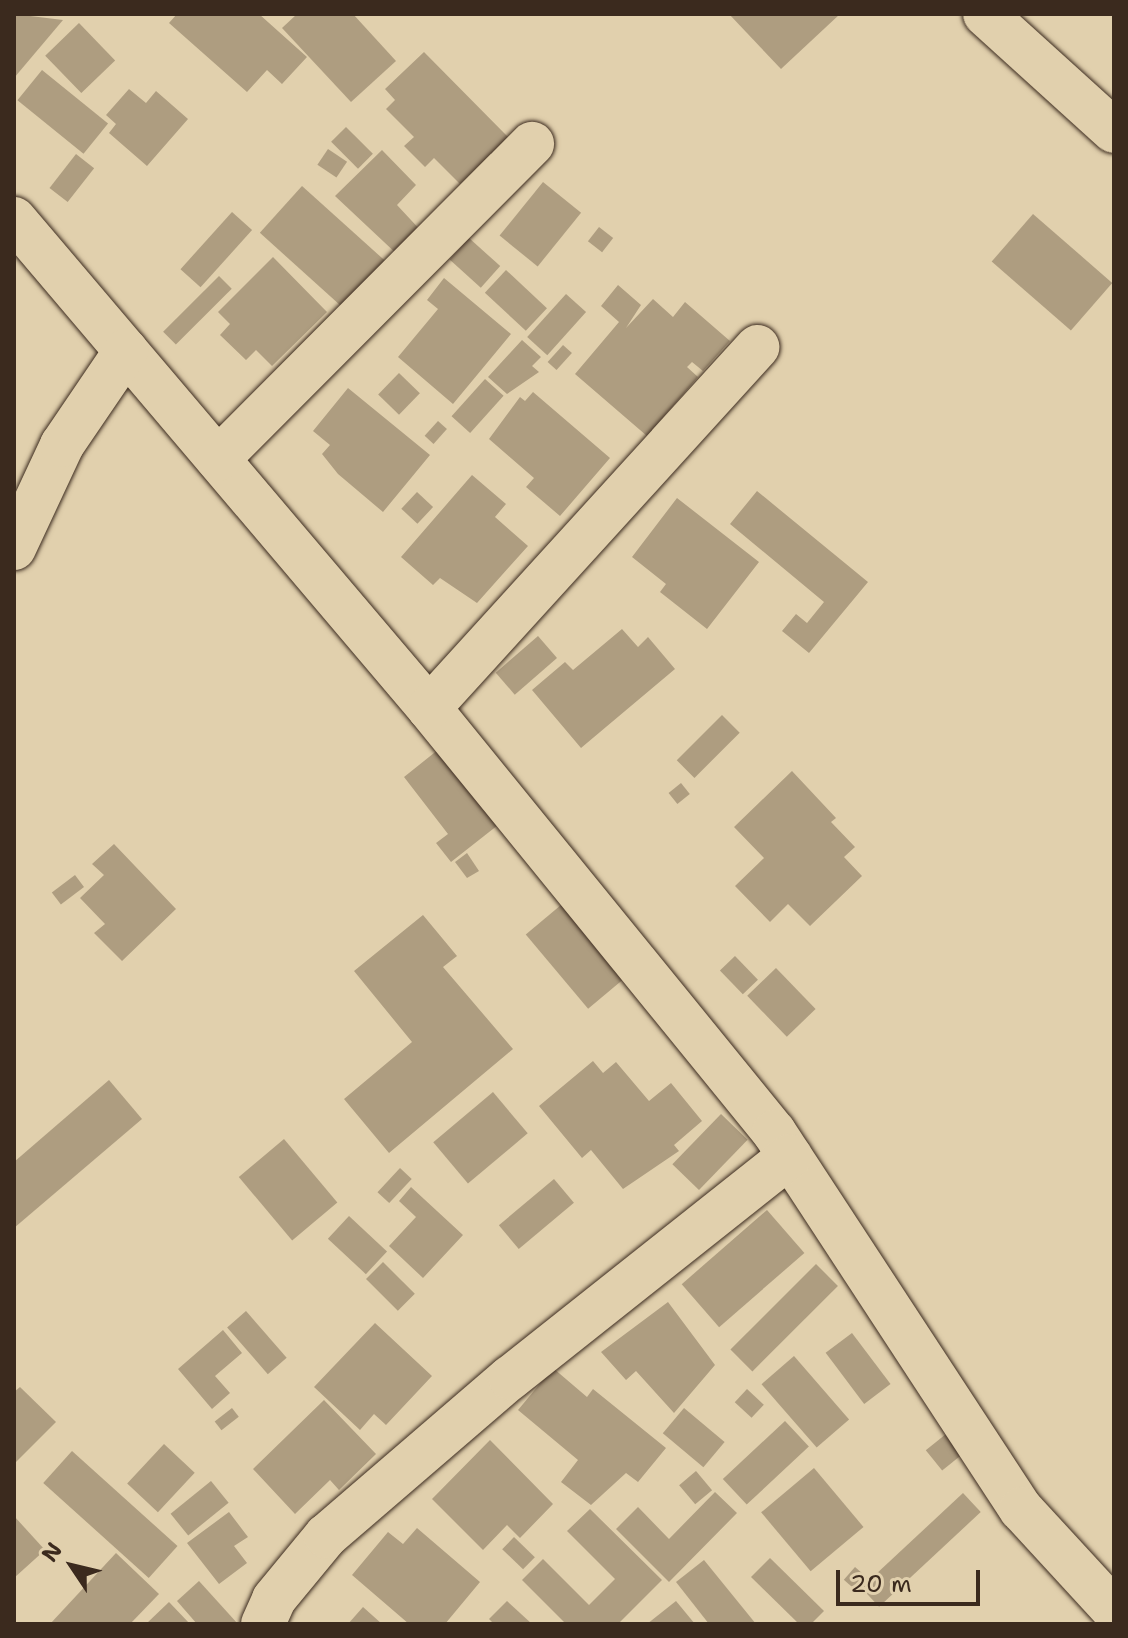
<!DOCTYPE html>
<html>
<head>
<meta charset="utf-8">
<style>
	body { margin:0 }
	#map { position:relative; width:1128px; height:1638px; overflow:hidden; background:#e1d0ad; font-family:"Shantell Sans",sans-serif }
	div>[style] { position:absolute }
	.building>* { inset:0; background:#ae9d80; transform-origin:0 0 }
	.roads { filter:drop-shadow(0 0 2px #3b2a1e) drop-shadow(0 0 2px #3b2a1e) }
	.minor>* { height:44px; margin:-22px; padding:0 22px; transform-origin:22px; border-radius:22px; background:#e1d0ad }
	span { translate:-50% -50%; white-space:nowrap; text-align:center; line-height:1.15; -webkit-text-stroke:7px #e1d0ad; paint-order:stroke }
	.frame { position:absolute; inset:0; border:16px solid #3b2a1e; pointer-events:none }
	.north { position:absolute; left:32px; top:1526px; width:80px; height:80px; -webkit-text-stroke:6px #e1d0ad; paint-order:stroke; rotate:305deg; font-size:22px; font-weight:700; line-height:32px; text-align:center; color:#3b2a1e }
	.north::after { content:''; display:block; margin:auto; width:28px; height:36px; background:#3b2a1e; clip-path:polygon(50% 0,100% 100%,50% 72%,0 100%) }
	.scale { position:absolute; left:836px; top:1570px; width:144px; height:36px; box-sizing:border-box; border:4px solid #3b2a1e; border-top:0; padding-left:10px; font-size:24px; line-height:28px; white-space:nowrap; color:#3b2a1e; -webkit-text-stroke:6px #e1d0ad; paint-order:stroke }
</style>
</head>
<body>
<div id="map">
	<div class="building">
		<i style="clip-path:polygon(14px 14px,63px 20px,14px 78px)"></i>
		<i style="clip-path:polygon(177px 14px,259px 14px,307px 57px,282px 84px,267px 70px,247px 92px,169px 23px)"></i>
		<i style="clip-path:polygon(297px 14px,353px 14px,396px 61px,351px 102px,282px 28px)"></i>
		<i style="clip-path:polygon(729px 14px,840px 14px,781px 69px)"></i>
		<i style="left:79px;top:23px;width:52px;height:47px;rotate:46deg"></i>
		<i style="clip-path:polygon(424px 52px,508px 137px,460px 184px,434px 158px,425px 167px,404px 146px,414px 137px,386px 109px,395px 100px,385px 89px)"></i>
		<i style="left:42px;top:70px;width:85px;height:39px;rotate:39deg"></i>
		<i style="clip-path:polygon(129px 89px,146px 103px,156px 91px,188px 119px,147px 166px,109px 133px,116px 124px,106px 115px)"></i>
		<i style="left:346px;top:127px;width:38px;height:21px;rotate:45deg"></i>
		<i style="left:328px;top:149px;width:23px;height:19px;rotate:34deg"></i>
		<i style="clip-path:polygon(382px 150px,416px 185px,397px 205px,424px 234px,400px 257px,335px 196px)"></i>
		<i style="left:76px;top:154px;width:23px;height:43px;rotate:38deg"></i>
		<i style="left:543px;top:182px;width:49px;height:69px;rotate:39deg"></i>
		<i style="left:302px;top:186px;width:113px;height:63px;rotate:42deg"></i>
		<i style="left:232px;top:212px;width:27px;height:77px;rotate:42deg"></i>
		<i style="left:1033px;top:214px;width:105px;height:63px;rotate:41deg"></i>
		<i style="left:599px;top:227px;width:18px;height:18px;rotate:38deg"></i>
		<i style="left:469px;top:238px;width:42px;height:29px;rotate:42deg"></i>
		<i style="clip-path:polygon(273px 257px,327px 312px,272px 366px,256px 350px,246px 360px,220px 335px,230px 324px,218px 312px)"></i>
		<i style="left:506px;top:270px;width:56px;height:31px;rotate:43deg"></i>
		<i style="left:219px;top:276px;width:18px;height:79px;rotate:45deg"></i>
		<i style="clip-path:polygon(444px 278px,511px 334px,453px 404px,398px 357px,438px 309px,427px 300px)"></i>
		<i style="clip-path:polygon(618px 285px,641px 305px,626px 328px,653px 299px,673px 317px,685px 302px,730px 341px,703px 371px,692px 362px,687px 367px,698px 377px,647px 436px,575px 374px,619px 322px,601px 306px)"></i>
		<i style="left:566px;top:294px;width:27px;height:58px;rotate:42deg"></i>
		<i style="clip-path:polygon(522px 340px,541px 357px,532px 366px,539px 372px,507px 394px,488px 377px)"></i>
		<i style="left:563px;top:345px;width:12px;height:23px;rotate:42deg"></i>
		<i style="left:399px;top:373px;width:29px;height:30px;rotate:44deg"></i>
		<i style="left:485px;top:379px;width:25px;height:50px;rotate:42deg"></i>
		<i style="clip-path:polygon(348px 388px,430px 455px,383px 512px,338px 474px,322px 454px,330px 445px,313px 431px)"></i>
		<i style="clip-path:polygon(533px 392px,610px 458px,560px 516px,526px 487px,534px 478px,489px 439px,520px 397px,525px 401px)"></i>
		<i style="left:438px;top:421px;width:12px;height:20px;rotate:42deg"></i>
		<i style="clip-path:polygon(472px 475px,506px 504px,495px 517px,528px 546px,477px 603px,440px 578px,433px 585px,401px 557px)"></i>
		<i style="clip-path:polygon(757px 491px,868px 582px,809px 653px,782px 631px,796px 614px,807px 623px,824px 602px,730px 524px)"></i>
		<i style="left:417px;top:492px;width:22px;height:23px;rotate:43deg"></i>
		<i style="clip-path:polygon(677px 498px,759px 562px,707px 629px,660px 592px,666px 584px,632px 557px)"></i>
		<i style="clip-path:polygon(622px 629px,638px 647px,648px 637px,675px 669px,581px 748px,532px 690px,565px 662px,573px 670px)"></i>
		<i style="left:538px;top:636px;width:29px;height:56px;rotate:49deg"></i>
		<i style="left:722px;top:715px;width:25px;height:64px;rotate:45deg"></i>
		<i style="clip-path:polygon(439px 749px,498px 825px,451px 862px,436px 843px,448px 834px,404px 777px)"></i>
		<i style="clip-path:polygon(792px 771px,836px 818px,831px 822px,855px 847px,844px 857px,862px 876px,810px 926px,788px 904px,770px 922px,735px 886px,764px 858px,734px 827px)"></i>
		<i style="left:681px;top:783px;width:14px;height:16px;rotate:51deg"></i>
		<i style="clip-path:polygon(114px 844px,176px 909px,122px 961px,94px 933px,105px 924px,80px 898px,104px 875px,92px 864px)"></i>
		<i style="clip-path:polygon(467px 853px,479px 871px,467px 878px,455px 862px)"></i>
		<i style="left:75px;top:875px;width:15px;height:29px;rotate:53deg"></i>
		<i style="left:561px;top:905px;width:97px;height:46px;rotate:50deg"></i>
		<i style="clip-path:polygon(423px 915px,457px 956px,443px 967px,513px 1049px,389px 1153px,344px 1099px,412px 1042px,354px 971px)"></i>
		<i style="left:735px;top:956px;width:33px;height:21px;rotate:46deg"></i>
		<i style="left:776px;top:968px;width:57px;height:40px;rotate:46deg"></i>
		<i style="clip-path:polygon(593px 1061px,603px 1073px,616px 1062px,649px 1101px,671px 1083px,702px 1121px,674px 1145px,679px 1151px,623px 1189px,591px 1150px,582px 1158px,539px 1106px)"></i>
		<i style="clip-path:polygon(109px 1080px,142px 1119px,14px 1228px,14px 1162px)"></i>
		<i style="left:493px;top:1092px;width:54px;height:78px;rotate:50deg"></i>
		<i style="left:721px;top:1114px;width:37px;height:70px;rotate:44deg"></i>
		<i style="left:284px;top:1139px;width:83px;height:59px;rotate:50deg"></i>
		<i style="left:400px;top:1168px;width:16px;height:33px;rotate:43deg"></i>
		<i style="left:554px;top:1179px;width:31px;height:72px;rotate:50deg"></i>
		<i style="clip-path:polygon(411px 1187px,463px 1235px,423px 1278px,389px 1246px,416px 1217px,399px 1201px)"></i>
		<i style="left:767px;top:1210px;width:57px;height:113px;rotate:49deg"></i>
		<i style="left:349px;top:1216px;width:52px;height:31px;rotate:43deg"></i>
		<i style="left:383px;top:1262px;width:45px;height:24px;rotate:45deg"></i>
		<i style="left:816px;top:1264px;width:31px;height:121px;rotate:45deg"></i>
		<i style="clip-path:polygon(668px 1302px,715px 1365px,674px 1413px,636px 1371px,626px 1380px,601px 1352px)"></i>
		<i style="left:246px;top:1311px;width:62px;height:25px;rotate:49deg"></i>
		<i style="clip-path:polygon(375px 1323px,432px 1376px,386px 1425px,374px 1414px,360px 1430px,314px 1387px)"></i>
		<i style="clip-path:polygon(223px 1330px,242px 1353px,215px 1376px,230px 1393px,212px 1409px,178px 1369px)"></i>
		<i style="left:852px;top:1333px;width:64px;height:33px;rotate:53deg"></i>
		<i style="left:794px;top:1356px;width:84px;height:43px;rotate:49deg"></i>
		<i style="clip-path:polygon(553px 1368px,587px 1397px,593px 1389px,666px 1448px,638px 1482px,626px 1473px,591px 1505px,561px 1482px,578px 1460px,518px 1410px)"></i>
		<i style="clip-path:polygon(20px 1387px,56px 1422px,14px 1464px,14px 1392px)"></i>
		<i style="left:747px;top:1389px;width:23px;height:18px;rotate:43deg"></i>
		<i style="clip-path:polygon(324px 1400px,376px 1454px,339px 1490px,330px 1480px,295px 1514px,253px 1469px)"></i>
		<i style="left:232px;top:1408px;width:11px;height:22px;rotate:52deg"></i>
		<i style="left:684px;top:1408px;width:53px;height:33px;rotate:40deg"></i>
		<i style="left:785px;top:1421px;width:35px;height:85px;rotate:47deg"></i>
		<i style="left:946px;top:1434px;width:26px;height:26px;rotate:51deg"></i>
		<i style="clip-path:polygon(490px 1440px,553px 1504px,520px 1538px,507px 1525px,483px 1550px,432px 1499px)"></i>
		<i style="left:164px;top:1444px;width:42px;height:54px;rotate:43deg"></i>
		<i style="left:72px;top:1451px;width:142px;height:43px;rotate:42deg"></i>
		<i style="left:814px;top:1468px;width:77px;height:69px;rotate:50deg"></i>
		<i style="left:696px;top:1471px;width:25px;height:22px;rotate:50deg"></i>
		<i style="left:211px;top:1481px;width:28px;height:52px;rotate:51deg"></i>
		<i style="clip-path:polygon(715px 1492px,737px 1513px,669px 1582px,616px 1529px,638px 1507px,669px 1539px)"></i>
		<i style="left:963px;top:1493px;width:26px;height:139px;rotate:47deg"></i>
		<i style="clip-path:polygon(590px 1509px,662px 1580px,618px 1624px,566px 1624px,522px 1580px,543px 1559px,589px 1605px,615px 1579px,567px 1531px)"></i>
		<i style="clip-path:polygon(229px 1512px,248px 1537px,234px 1546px,247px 1563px,219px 1584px,187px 1543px)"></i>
		<i style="clip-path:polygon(14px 1516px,45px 1550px,14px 1578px)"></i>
		<i style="clip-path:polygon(417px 1528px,480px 1582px,445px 1624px,409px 1624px,352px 1575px,388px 1532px,403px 1544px)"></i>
		<i style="left:514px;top:1537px;width:29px;height:17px;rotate:44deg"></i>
		<i style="clip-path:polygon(116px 1553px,159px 1594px,130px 1624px,50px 1624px)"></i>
		<i style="clip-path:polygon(770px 1558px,824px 1611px,811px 1624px,799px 1624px,751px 1577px)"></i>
		<i style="clip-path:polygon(704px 1560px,756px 1624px,709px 1624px,676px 1582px)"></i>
		<i style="left:855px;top:1567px;width:18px;height:17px;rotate:41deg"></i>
		<i style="clip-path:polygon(199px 1581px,238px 1624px,197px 1624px,177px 1601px)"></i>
		<i style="clip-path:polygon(507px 1601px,532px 1624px,494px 1624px,489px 1619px)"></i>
		<i style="clip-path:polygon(676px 1601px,695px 1624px,647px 1624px)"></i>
		<i style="clip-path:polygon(169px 1602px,190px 1624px,146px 1624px)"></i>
		<i style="clip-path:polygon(363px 1607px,382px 1624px,348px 1624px)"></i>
	</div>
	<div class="roads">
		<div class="minor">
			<i style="left:985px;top:14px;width:174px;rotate:42.2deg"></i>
			<i style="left:14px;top:219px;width:641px;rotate:49.68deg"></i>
			<i style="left:429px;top:708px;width:547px;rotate:50.87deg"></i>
			<i style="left:774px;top:1132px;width:451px;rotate:56.8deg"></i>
			<i style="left:1021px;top:1509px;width:137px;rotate:47.4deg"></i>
			<i style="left:218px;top:459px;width:445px;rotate:-45.1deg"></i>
			<i style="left:14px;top:548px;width:114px;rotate:-65deg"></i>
			<i style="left:62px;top:445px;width:114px;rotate:-55.8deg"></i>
			<i style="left:429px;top:708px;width:488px;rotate:-47.7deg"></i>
			<i style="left:263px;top:1624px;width:27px;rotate:-66deg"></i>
			<i style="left:274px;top:1599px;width:82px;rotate:-50.5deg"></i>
			<i style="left:326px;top:1536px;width:243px;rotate:-40.7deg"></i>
			<i style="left:510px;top:1378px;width:357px;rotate:-38.4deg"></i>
		</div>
	</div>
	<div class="frame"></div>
	<div class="north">N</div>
	<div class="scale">20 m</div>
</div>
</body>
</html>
